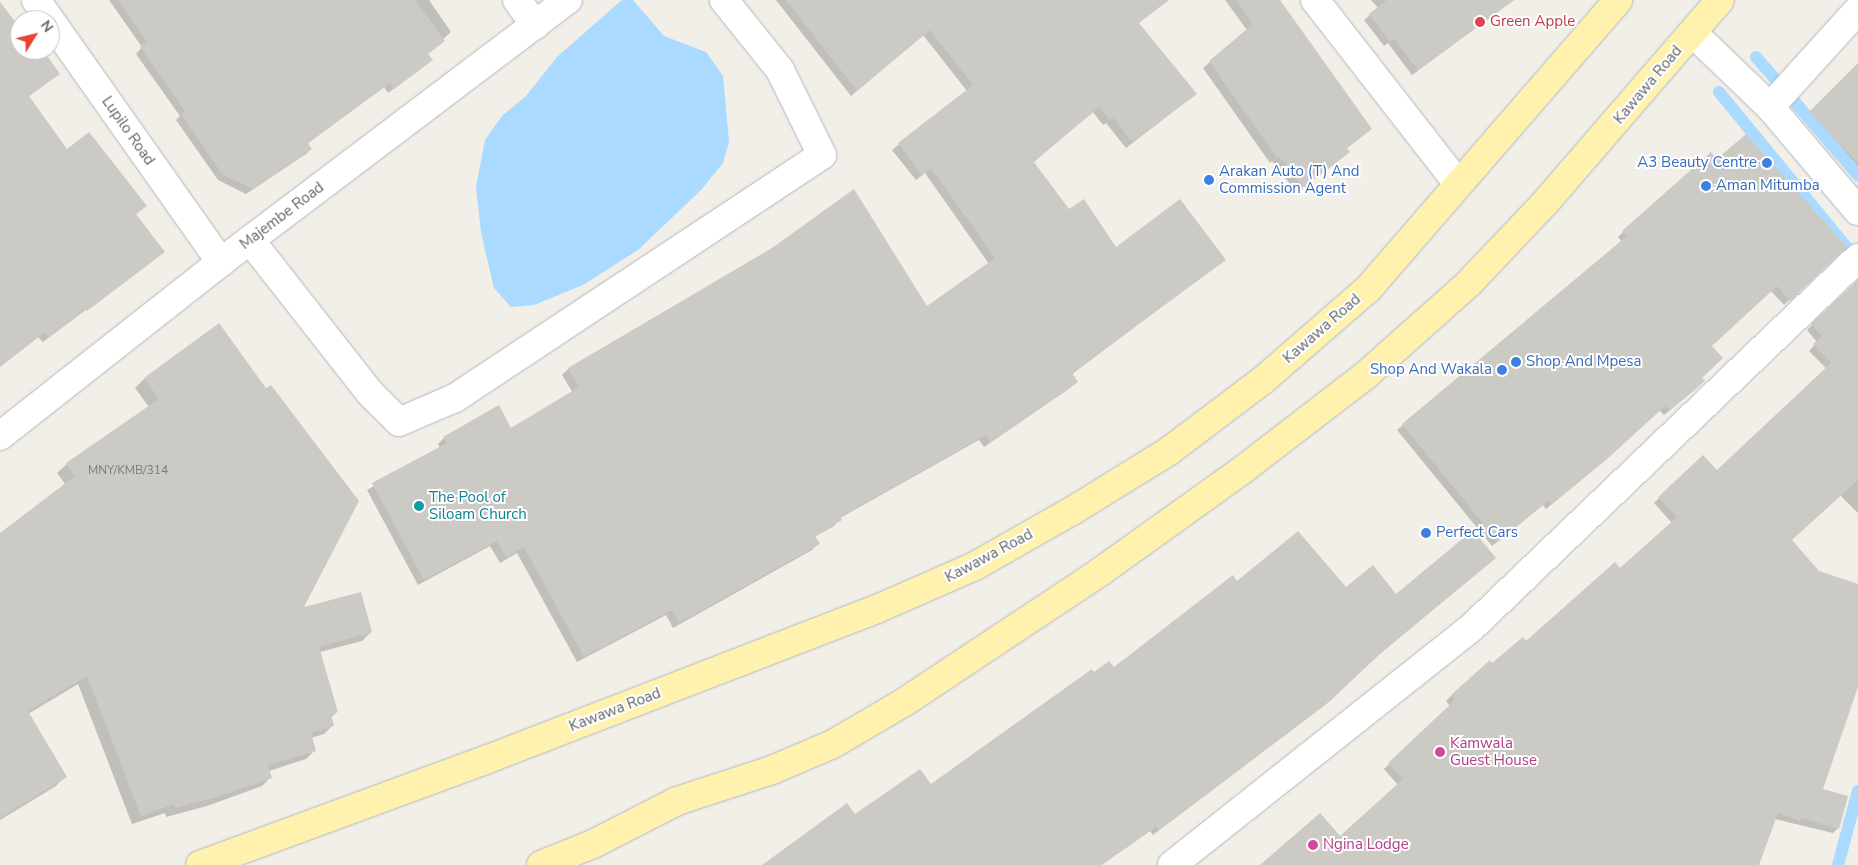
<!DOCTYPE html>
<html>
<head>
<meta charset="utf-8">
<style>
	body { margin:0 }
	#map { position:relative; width:1858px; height:865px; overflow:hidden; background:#f1efe8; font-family:"Nunito Sans",sans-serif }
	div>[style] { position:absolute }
	.water>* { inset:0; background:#aadaff }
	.shadow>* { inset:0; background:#0003 }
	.stream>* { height:12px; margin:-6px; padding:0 6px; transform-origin:6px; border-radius:6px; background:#aadaff }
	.building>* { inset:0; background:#cccac5 }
	.roads { filter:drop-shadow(0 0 1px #b5b8bc) drop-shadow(0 0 1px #b5b8bc) }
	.street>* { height:28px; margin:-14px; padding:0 14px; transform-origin:14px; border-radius:14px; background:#fff }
	.primary>* { height:28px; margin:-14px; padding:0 14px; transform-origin:14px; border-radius:14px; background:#fff2af }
	.dots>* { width:14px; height:14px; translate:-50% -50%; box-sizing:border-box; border:2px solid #fff; border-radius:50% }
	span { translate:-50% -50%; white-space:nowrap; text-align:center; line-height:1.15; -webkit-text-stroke:4px #fff; paint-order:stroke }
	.number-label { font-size:12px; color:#7a7d7f }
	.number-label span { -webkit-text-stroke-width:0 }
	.health-label { font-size:15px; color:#be3a42 }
	.left { translate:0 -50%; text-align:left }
	.street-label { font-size:15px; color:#5f6368 }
	.shop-label { font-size:15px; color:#366cbe }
	.right { translate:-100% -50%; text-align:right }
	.culture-label { font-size:15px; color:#0d838f }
	.hotel-label { font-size:15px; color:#b23c85 }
	.north { position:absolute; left:10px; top:10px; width:50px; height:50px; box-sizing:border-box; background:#fff; border:1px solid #bfc1c3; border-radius:50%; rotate:54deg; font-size:14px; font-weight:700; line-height:20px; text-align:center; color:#5f6368 }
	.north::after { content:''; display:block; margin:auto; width:18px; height:22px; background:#ea4335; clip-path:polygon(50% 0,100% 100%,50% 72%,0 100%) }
</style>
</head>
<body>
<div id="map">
	<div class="water">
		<i style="clip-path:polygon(622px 0,633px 0,664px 36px,706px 52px,723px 76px,729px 142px,723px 163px,701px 190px,638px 250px,583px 285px,534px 305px,511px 307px,494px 288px,481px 233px,476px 187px,485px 140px,502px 116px,525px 97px,558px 56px)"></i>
	</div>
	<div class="shadow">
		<i style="clip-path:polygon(109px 0,429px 0,451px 32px,426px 54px,426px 65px,388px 93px,384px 87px,307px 144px,311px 149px,306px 154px,246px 194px,218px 180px,176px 120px,180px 116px,136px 54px,142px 47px)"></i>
		<i style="clip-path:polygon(776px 0,1154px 0,1138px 23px,1196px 94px,1126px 148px,1106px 123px,1103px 125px,1093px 112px,1032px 162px,1069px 210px,1116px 249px,1224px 260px,1072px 374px,1076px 382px,1070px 388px,984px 447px,979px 440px,840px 518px,834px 526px,814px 537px,818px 544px,812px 550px,673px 628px,666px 615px,577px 662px,517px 553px,500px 563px,490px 546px,418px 585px,367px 490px,440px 448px,438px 444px,444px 438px,511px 429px,573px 393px,562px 375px,568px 369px,773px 249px,926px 308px,989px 264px,925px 173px,916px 180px,892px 150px,967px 91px,923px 35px,851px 96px)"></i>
		<i style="clip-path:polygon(1225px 0,1279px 0,1371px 129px,1346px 149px,1349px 152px,1342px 158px,1297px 193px,1272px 161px,1270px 163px,1203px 68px,1247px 30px)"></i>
		<i style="clip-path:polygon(1371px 0,1514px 0,1412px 75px,1388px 43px,1384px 46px,1364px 20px,1378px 8px)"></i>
		<i style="clip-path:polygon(0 5px,20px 30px,20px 50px,42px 50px,52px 79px,28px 97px,66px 150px,145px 206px,135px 215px,163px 252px,43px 342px,38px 337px,0 367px)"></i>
		<i style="clip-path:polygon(1858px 66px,1858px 176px,1804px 118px)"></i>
		<i style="clip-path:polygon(1711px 154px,1838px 254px,1784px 305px,1771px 291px,1711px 346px,1698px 387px,1664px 415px,1659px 410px,1599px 465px,1546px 509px,1543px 505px,1492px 546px,1397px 430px,1622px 242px,1618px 237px,1623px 232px)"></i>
		<i style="clip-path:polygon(1858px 281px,1858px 513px,1840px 495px,1791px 540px,1819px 572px,1858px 585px,1858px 683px,1822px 790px,1838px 828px,1833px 833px,1775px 819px,1758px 865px,1261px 865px,1340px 838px,1398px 785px,1384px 769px,1450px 706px,1446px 701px,1451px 696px,1490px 662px,1492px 665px,1526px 642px,1620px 570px,1672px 523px,1654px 503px,1659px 498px,1717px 472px,1827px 369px,1809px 351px,1817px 342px,1807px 330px)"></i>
		<i style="clip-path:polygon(218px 325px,302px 609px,371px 632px,362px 641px,320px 652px,337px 712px,331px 717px,333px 725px,324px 734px,311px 738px,315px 750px,306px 759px,269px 771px,271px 777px,262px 786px,207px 806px,166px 817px,165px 813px,132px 824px,78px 684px,28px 714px,65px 776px,56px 786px,0 820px,0 535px,66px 485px,57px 473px,67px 464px,149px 407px,135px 388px,144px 379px)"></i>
		<i style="clip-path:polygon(1495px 558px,1375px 658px,1322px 707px,1153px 835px,1150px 831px,1119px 853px,1116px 848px,1093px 865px,827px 865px,931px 785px,1094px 674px,1114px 669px,1237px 583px,1346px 588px,1396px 595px)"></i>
	</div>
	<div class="stream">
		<i style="left:1756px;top:57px;width:156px;rotate:49.2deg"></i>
		<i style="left:1719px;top:92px;width:202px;rotate:50.6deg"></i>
		<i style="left:1838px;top:865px;width:77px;rotate:-74.9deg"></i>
	</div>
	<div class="building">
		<i style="clip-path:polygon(118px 0,415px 0,445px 41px,428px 54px,433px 60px,394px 89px,390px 83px,308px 143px,312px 149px,253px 189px,223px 175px,181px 114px,185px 111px,140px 47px,147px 42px)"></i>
		<i style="clip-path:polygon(786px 0,1169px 0,1139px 23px,1197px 94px,1132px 142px,1113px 117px,1110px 120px,1099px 107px,1034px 162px,1069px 209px,1084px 199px,1116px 247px,1180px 199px,1226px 260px,1072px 373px,1078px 382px,990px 442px,986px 435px,840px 517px,842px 520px,815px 536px,820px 544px,679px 623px,672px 610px,584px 657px,524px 547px,506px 557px,497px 541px,424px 580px,372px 483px,447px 443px,443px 437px,499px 405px,511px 428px,579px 387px,568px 368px,772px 248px,854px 189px,927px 306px,995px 258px,931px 168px,922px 175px,898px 143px,973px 85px,930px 30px,857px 91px)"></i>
		<i style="clip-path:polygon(1236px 0,1280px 0,1372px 129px,1347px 148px,1350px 152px,1303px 188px,1279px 156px,1277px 158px,1209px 61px,1253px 24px)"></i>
		<i style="clip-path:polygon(1387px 0,1514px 0,1418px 70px,1394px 39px,1390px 42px,1369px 14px)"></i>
		<i style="clip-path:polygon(0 2px,20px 28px,20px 50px,43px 50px,60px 74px,29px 96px,67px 149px,89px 132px,147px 206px,136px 214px,165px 252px,87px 311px,85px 309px,49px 337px,45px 332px,0 367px)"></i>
		<i style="clip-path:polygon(1858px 63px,1858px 163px,1809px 112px)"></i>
		<i style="clip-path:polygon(1746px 134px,1847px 247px,1790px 301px,1777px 286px,1712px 346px,1723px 358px,1702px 378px,1705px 381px,1670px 410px,1665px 406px,1606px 460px,1552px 504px,1549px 500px,1498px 542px,1402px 424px,1627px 236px,1622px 231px,1711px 152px,1717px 159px)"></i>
		<i style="clip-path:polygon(1858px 280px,1858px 480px,1792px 540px,1819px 571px,1858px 584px,1858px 687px,1823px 789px,1848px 796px,1839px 829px,1801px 818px,1800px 821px,1778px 813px,1759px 865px,1260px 865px,1320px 813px,1340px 836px,1403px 779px,1388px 763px,1455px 700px,1451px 695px,1490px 660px,1492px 663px,1523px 637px,1526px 641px,1615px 562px,1620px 568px,1677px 517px,1658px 497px,1703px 455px,1717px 470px,1831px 363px,1813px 344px,1822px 336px,1811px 324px)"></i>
		<i style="clip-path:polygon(219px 323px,266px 388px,271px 385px,359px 501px,304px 607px,361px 592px,372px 632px,319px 647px,338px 712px,331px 714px,334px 726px,311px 733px,316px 751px,268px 765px,272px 778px,217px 797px,175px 808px,174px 804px,141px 816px,87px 676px,28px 711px,67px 777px,0 818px,0 533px,75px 476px,66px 463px,159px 399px,144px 378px)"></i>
		<i style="clip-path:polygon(1473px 530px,1496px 558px,1382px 652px,1329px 702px,1159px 830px,1156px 826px,1102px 865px,762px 865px,847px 803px,855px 814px,920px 769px,931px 784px,1092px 669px,1094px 672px,1109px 661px,1114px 667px,1233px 575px,1237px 581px,1298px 531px,1346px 587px,1373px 565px,1396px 594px)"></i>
	</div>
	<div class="roads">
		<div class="street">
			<i style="left:36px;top:0;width:321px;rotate:54.8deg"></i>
			<i style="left:517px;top:0;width:31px;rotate:54deg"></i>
			<i style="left:1315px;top:0;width:233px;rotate:52.1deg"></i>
			<i style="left:1693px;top:33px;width:107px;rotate:43.9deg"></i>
			<i style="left:1770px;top:107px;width:136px;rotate:49.8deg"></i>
			<i style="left:1770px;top:107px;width:131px;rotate:-47.8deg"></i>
			<i style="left:250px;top:240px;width:193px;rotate:51.9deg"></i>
			<i style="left:369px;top:392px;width:42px;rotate:45deg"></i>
			<i style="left:399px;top:422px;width:61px;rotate:-23.2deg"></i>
			<i style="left:455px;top:398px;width:440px;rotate:-33.5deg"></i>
			<i style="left:822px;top:155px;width:95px;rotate:-116.3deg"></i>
			<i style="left:780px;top:70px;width:90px;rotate:-128.7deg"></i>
			<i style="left:0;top:436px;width:281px;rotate:-38.2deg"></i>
			<i style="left:221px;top:262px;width:435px;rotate:-37.1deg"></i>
			<i style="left:1172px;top:865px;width:380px;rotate:-38.4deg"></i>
			<i style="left:1470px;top:629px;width:537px;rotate:-43.72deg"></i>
		</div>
		<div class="primary">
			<i style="left:200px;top:865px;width:307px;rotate:-20.2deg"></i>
			<i style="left:488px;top:759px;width:417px;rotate:-21.1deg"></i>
			<i style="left:877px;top:609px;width:107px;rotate:-23.7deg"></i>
			<i style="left:975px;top:566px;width:112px;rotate:-29.6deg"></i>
			<i style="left:1072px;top:511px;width:114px;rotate:-31.7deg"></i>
			<i style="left:1169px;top:451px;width:116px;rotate:-37deg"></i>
			<i style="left:1262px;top:381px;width:140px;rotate:-41deg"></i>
			<i style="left:1368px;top:289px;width:382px;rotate:-49.1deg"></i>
			<i style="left:541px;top:865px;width:56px;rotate:-22deg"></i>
			<i style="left:593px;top:844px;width:94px;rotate:-27.1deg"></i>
			<i style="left:677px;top:801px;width:100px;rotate:-18.1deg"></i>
			<i style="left:772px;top:770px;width:66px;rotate:-23.1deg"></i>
			<i style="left:833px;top:744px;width:81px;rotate:-30.4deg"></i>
			<i style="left:903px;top:703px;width:237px;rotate:-33.6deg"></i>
			<i style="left:1100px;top:572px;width:178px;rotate:-35.6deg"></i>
			<i style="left:1245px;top:468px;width:154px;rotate:-37.6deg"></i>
			<i style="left:1367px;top:374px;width:137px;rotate:-41.7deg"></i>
			<i style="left:1469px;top:283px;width:109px;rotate:-46.5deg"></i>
			<i style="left:1544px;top:204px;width:269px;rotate:-49.2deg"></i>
		</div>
	</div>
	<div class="dots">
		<i style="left:1480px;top:22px;background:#e0444e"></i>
		<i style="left:1767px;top:163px;background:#3f7fe0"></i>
		<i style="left:1209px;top:180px;background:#3f7fe0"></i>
		<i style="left:1706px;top:186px;background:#3f7fe0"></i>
		<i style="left:1516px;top:362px;background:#3f7fe0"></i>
		<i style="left:1502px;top:370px;background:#3f7fe0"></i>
		<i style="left:419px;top:506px;background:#0f9aa8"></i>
		<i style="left:1426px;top:533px;background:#3f7fe0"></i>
		<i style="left:1440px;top:752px;background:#d1479c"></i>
		<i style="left:1313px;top:845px;background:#d1479c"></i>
	</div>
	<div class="number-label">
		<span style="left:128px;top:471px">MNY/KMB/314</span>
	</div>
	<div class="health-label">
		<span class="left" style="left:1490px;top:22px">Green Apple</span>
	</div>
	<div class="street-label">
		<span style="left:1648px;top:85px;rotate:-50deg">Kawawa Road</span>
		<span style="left:128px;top:131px;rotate:55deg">Lupilo Road</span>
		<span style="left:282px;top:216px;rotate:-37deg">Majembe Road</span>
		<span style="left:1322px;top:329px;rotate:-41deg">Kawawa Road</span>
		<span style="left:989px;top:556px;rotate:-28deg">Kawawa Road</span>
		<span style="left:615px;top:710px;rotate:-21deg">Kawawa Road</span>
	</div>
	<div class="shop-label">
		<span class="right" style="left:1757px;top:163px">A3 Beauty Centre</span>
		<span class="left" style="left:1219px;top:180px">Arakan Auto (T) And<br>Commission Agent</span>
		<span class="left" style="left:1716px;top:186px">Aman Mitumba</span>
		<span class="left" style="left:1526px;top:362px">Shop And Mpesa</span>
		<span class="right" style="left:1492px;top:370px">Shop And Wakala</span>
		<span class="left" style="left:1436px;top:533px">Perfect Cars</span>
	</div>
	<div class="culture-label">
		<span class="left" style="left:429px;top:506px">The Pool of<br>Siloam Church</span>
	</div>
	<div class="hotel-label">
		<span class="left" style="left:1450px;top:752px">Kamwala<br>Guest House</span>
		<span class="left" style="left:1323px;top:845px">Ngina Lodge</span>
	</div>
	<div class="north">N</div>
</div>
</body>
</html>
